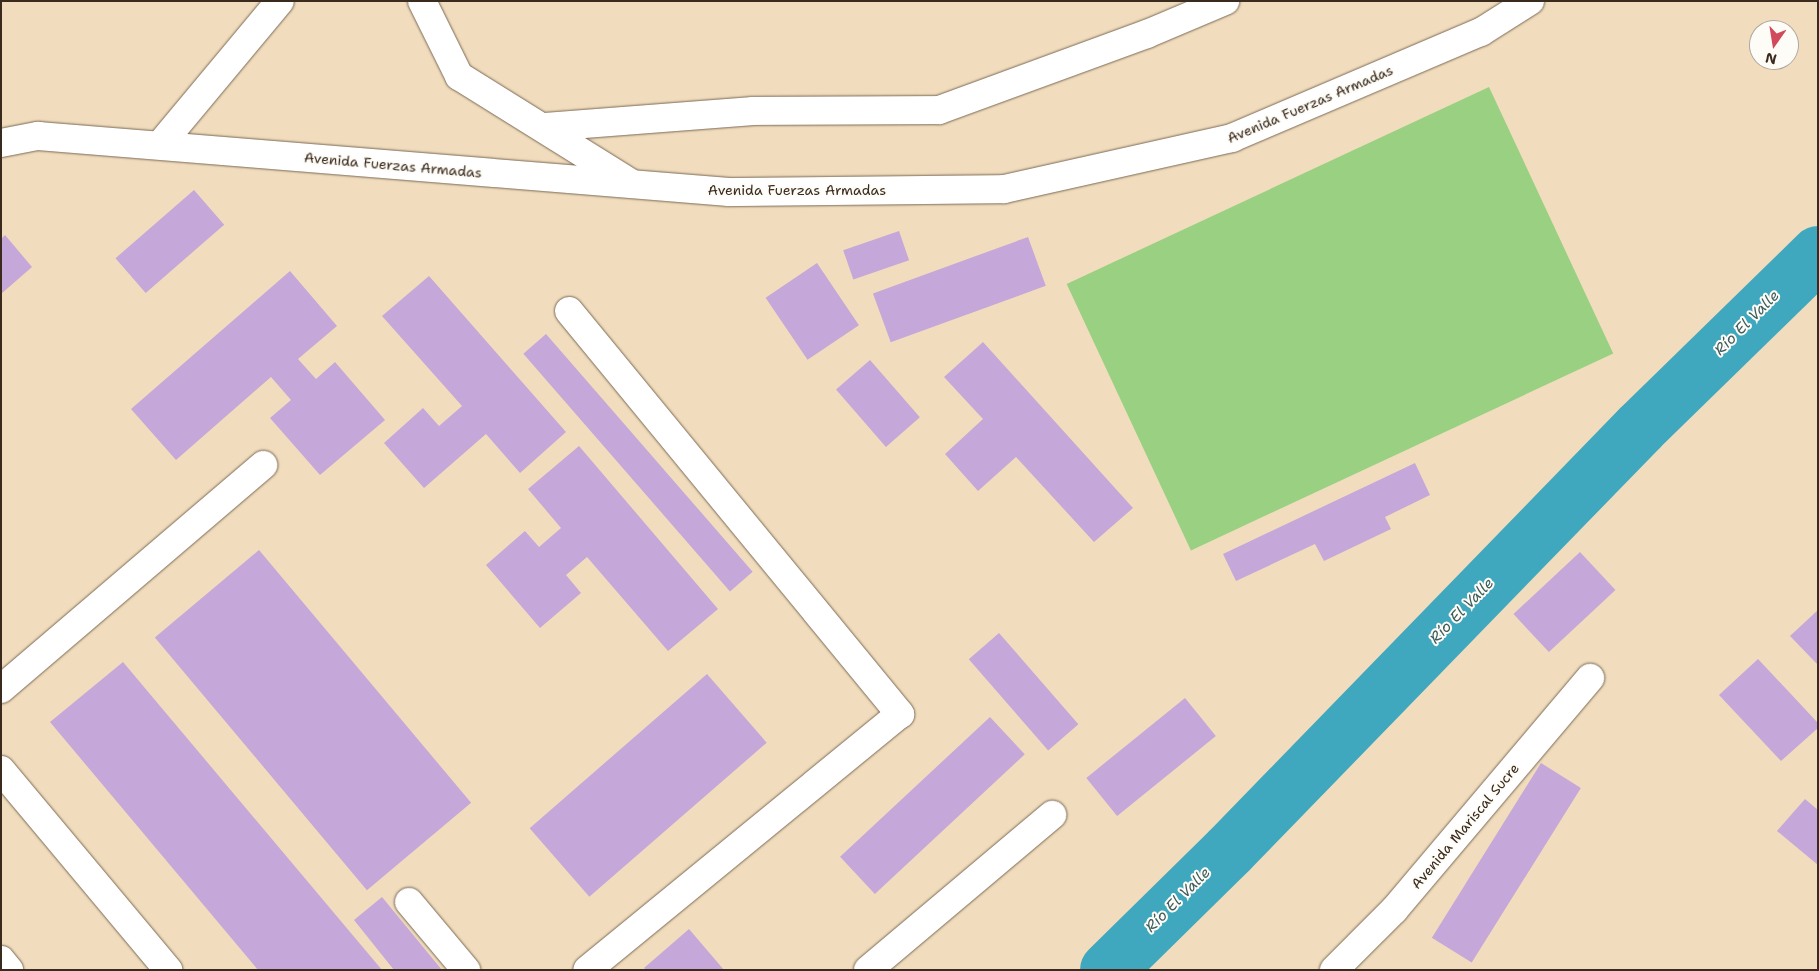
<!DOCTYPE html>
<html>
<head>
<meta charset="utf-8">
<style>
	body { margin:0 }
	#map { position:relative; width:1819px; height:971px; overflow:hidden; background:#f1ddbd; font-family:"Shantell Sans",sans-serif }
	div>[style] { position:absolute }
	.green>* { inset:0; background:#99d081; transform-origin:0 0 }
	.river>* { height:56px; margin:-28px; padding:0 28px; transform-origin:28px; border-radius:28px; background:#3fa8bf }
	.building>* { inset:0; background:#c5a7d9; transform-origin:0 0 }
	.roads { filter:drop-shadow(0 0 1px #7b6956) drop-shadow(0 0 1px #7b6956) }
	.minor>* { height:28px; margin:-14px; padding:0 14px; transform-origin:14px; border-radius:14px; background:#fff }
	span { translate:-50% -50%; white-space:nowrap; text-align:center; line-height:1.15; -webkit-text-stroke:4px #fdfcf7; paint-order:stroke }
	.street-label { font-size:14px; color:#3b2a1e }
	.water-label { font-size:15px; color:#3d5c5e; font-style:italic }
	.frame { position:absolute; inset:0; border:2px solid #3b2a1e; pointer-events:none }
	.north { position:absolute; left:1749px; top:20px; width:50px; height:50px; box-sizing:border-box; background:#fdfcf7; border:1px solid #afa8a0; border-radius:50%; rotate:193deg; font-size:14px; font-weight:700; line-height:20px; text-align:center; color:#3b2a1e }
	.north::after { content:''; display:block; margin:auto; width:18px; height:22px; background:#d1495b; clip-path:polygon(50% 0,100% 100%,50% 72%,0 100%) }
</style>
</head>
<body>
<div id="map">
	<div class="green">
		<i style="left:1489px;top:87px;width:294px;height:466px;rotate:65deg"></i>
	</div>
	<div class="river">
		<i style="left:1108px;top:970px;width:170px;rotate:-44.5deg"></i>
		<i style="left:1229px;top:851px;width:590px;rotate:-45.82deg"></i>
		<i style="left:1640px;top:428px;width:249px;rotate:-44.3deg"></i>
	</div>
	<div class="building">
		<i style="left:194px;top:190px;width:46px;height:104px;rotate:49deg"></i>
		<i style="left:899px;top:231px;width:31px;height:59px;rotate:71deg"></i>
		<i style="clip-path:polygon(5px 235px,32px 267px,1px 294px,1px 239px)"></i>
		<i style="left:1028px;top:237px;width:52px;height:165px;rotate:70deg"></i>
		<i style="left:817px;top:263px;width:75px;height:62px;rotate:56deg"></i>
		<i style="clip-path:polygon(290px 271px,337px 326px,298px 359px,316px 379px,335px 362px,385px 420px,320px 475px,270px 418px,291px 400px,271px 377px,176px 460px,131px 409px)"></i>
		<i style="clip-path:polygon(429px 276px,566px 432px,520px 473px,486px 434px,424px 488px,384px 443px,423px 408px,439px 426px,462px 406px,382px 316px)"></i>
		<i style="left:546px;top:334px;width:315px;height:30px;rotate:49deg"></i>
		<i style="clip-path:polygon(983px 342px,1133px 508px,1094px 542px,1016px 457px,978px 491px,945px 454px,983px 419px,944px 377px)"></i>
		<i style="left:870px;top:360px;width:76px;height:45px;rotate:49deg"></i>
		<i style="clip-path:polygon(579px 446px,718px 609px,668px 651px,587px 557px,566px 575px,581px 593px,540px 628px,486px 565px,525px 531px,539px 547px,561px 528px,528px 489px)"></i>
		<i style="clip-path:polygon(1415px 463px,1430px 495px,1385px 517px,1391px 529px,1324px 561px,1315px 544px,1236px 581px,1223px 554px)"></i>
		<i style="left:259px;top:550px;width:330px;height:136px;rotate:50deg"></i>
		<i style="left:1580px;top:552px;width:52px;height:91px;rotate:47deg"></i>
		<i style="clip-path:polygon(1818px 610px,1818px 665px,1790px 636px)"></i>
		<i style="left:999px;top:633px;width:121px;height:40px;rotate:49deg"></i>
		<i style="clip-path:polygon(1758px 659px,1818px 723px,1818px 728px,1781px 761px,1719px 695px)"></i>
		<i style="clip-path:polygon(123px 662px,382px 970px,258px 970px,50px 722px)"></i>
		<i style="left:707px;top:674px;width:91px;height:235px;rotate:49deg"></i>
		<i style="left:1185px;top:698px;width:49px;height:127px;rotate:51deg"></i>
		<i style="left:990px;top:717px;width:51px;height:205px;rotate:47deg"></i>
		<i style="left:1541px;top:763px;width:47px;height:206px;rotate:32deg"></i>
		<i style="clip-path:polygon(1805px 799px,1818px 810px,1818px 865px,1777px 831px)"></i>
		<i style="clip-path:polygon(382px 897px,442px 970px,394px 970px,354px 920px)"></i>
		<i style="clip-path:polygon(689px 929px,724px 970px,646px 970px,644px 968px)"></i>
	</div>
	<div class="roads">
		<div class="minor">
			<i style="left:422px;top:1px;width:84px;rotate:63.7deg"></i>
			<i style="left:459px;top:76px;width:203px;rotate:31.9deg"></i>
			<i style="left:545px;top:127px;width:209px;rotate:-4.4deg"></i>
			<i style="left:753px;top:111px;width:186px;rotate:-0.3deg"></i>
			<i style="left:939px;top:110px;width:221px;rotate:-20.1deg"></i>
			<i style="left:1147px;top:34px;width:85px;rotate:-22.9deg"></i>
			<i style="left:1px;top:143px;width:38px;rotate:-11deg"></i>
			<i style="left:38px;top:136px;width:693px;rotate:4.63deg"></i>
			<i style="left:729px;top:192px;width:275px;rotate:-0.6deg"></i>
			<i style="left:1004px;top:189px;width:234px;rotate:-12.6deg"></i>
			<i style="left:1232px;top:138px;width:271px;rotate:-23.1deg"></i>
			<i style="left:1481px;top:32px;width:58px;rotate:-32.3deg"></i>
			<i style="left:160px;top:145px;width:187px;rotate:-50.2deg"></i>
			<i style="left:569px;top:311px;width:522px;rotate:50.6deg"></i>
			<i style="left:900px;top:714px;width:404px;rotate:140.7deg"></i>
			<i style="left:1px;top:689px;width:345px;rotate:-40.5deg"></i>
			<i style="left:1px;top:770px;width:261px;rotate:50.1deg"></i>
			<i style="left:409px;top:902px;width:89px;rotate:50deg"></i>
			<i style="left:1px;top:960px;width:13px;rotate:51deg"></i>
			<i style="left:868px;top:970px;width:241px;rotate:-40.1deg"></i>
			<i style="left:1334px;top:970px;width:85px;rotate:-45deg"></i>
			<i style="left:1394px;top:910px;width:304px;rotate:-49.8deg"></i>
		</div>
	</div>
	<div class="street-label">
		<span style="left:1310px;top:104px;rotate:-23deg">Avenida Fuerzas Armadas</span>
		<span style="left:393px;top:165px;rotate:5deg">Avenida Fuerzas Armadas</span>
		<span style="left:797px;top:190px">Avenida Fuerzas Armadas</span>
		<span style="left:1465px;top:826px;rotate:-50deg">Avenida Mariscal Sucre</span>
	</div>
	<div class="water-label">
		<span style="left:1747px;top:323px;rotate:-45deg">Río El Valle</span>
		<span style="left:1462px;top:611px;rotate:-46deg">Río El Valle</span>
		<span style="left:1178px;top:900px;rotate:-45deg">Río El Valle</span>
	</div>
	<div class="frame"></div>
	<div class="north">N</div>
</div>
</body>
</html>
